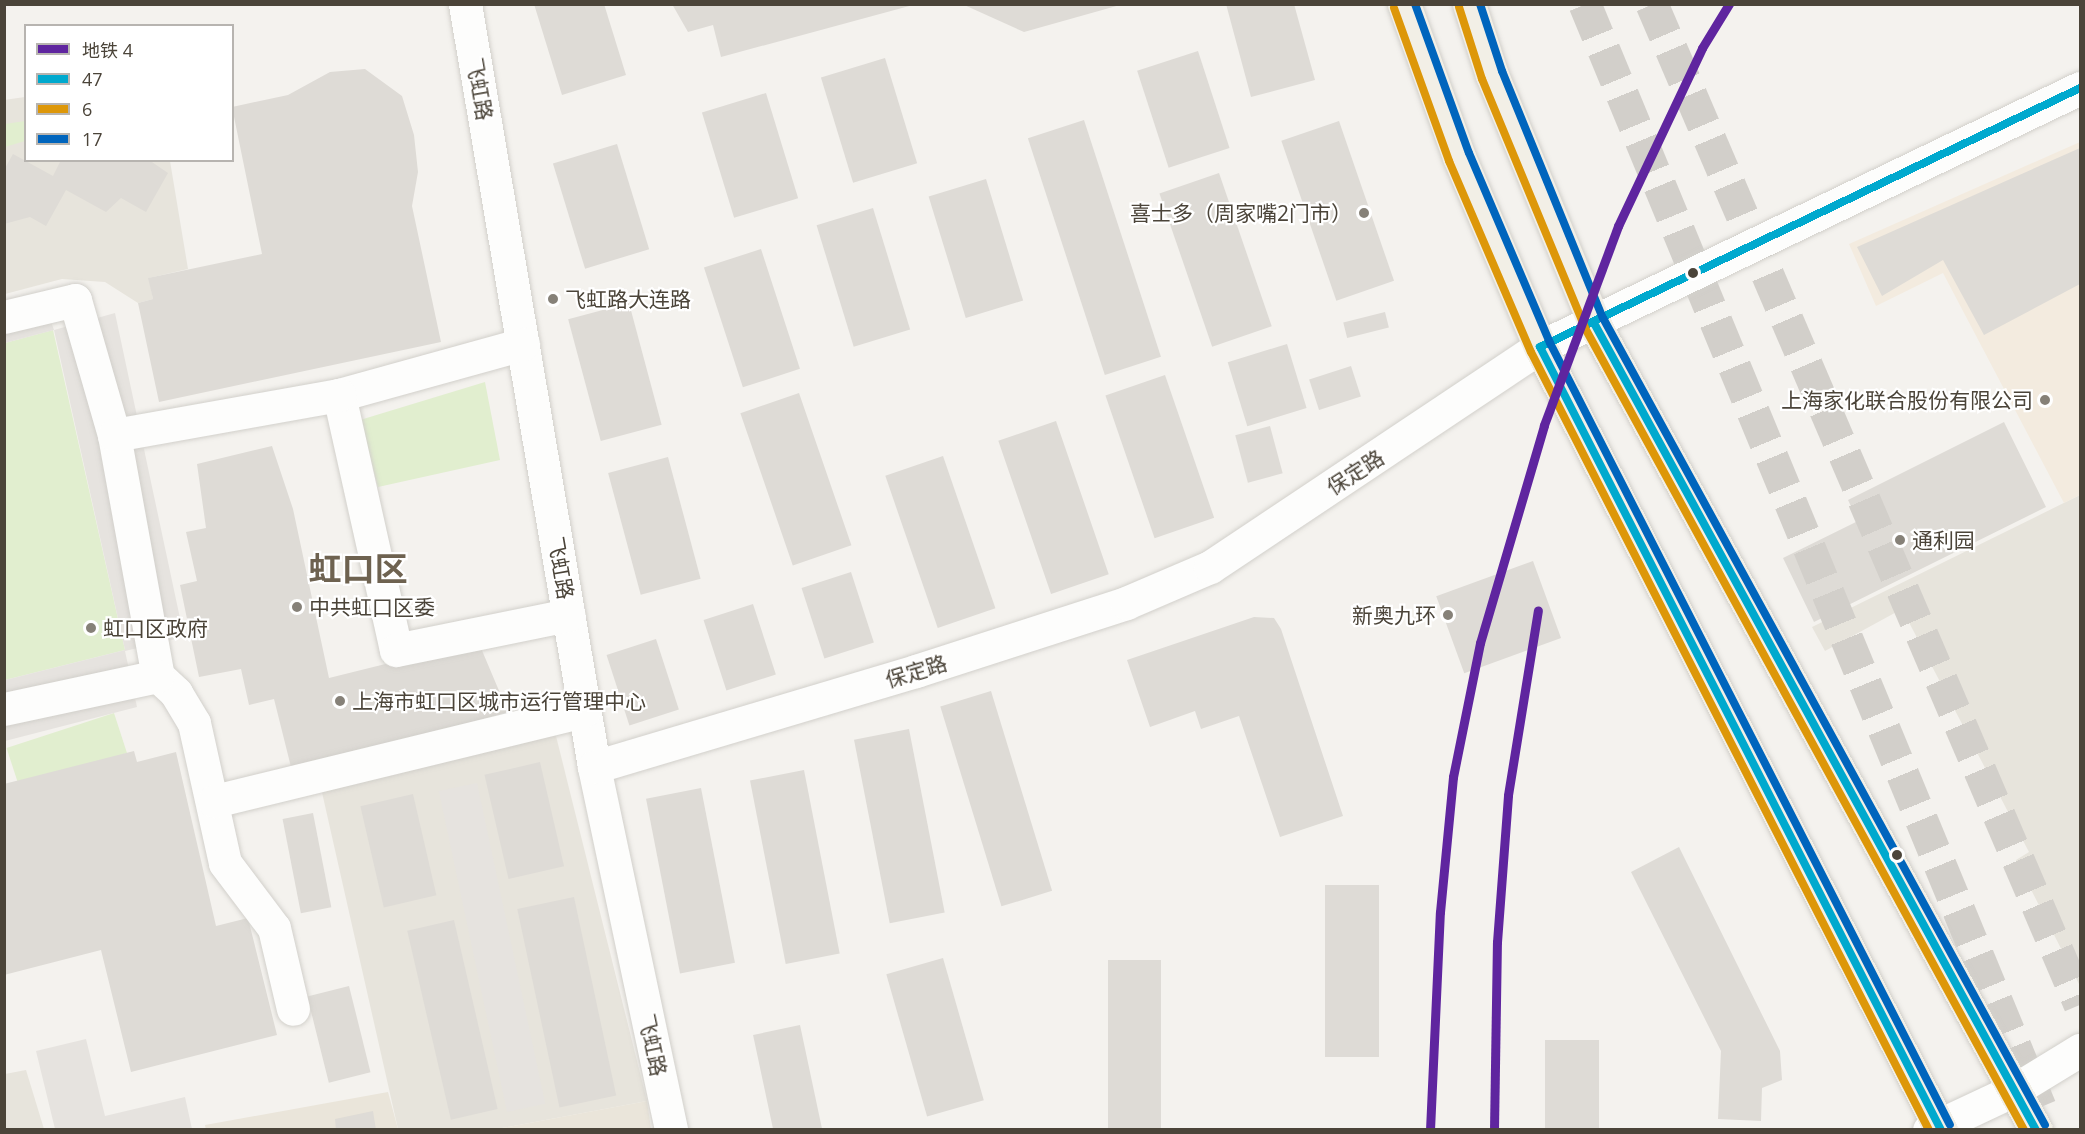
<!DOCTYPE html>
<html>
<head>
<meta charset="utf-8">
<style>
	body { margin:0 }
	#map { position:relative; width:2085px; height:1134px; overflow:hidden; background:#f4f2ee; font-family:"Open Sans","Noto Sans SC",sans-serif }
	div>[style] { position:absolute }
	.residential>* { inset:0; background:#e7e4dc }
	.commercial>* { inset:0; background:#f3ebdf }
	.education>* { inset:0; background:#eae5da }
	.green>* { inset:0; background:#e1eecf; transform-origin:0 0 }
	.parking>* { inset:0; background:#e6e3df; transform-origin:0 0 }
	.building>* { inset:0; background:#dedbd6; transform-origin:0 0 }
	.highway-tunnel>* { height:33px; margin-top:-16.5px; transform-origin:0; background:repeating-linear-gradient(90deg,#d2cfca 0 33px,transparent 0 49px) }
	.roads { filter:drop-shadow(0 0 2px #d2d0cb) drop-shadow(0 0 2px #d2d0cb) }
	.minor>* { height:33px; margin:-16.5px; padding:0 16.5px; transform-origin:16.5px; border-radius:16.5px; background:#fdfdfc }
	.major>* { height:33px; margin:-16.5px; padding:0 16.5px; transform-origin:16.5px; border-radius:16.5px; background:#f2efe6 }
	.bus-1>* { height:8px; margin:-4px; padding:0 4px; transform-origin:4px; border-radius:4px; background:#00a9ce }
	.bus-2>* { height:8px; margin:-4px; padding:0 4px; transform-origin:4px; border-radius:4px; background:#dd9709 }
	.bus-3>* { height:8px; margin:-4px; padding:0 4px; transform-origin:4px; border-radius:4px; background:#0065bd }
	.metro-1>* { height:9px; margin:-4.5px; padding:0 4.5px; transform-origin:4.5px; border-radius:4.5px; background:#5f259f }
	.dots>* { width:16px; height:16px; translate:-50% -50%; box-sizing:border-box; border:3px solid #fff; border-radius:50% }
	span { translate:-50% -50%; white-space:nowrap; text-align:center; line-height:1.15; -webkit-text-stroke:4.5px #fff; paint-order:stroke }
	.street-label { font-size:21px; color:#4b4439 }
	.poi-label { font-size:21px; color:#4b4439 }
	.right { translate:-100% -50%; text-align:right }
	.left { translate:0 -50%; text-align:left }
	.town-label { font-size:33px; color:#6e6250; font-weight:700 }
	.frame { position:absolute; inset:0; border:6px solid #4b4439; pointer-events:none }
	.legend { position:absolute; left:24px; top:24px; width:210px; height:138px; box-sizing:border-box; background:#fff; border:2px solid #b7b4b0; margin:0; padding:8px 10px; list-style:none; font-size:18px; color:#4b4439 }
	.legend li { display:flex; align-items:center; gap:12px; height:30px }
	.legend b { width:30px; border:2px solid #b7b4b0 }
</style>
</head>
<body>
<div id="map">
	<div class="residential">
		<i style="clip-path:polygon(25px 97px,26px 160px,170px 161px,188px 269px,149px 278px,153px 299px,138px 303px,105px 282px,62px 279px,5px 294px,4px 100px)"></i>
		<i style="clip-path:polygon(2080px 495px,2080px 986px,2016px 860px,2029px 852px,1902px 609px,1825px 651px,1812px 627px)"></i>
		<i style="clip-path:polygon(554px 728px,647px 1101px,497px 1129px,398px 1129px,321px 788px)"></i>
		<i style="clip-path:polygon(26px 1070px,44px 1129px,5px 1129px,5px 1074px)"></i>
	</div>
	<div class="commercial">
		<i style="clip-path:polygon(2080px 142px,2080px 495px,2064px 503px,1943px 273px,1876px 306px,1849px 244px)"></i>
	</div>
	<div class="education">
		<i style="clip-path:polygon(388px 1092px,398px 1129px,206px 1130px,205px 1125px)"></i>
		<i style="clip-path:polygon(647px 1101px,651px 1129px,497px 1129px)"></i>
	</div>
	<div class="green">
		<i style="clip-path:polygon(25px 121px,25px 141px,5px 147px,5px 124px)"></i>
		<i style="clip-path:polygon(53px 330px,125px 650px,5px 680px,5px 343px)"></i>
		<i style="clip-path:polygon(485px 382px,500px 460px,378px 487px,360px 420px)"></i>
		<i style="left:114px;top:713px;width:42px;height:113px;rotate:72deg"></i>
	</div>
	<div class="parking">
		<i style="clip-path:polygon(46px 307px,54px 330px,115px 313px,184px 637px,125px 651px,137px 707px,5px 741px,5px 680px,125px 650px,54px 330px,5px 343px,5px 317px)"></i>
		<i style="left:477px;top:783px;width:328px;height:39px;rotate:78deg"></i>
		<i style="clip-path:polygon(86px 1039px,105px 1116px,185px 1097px,192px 1129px,55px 1129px,36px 1051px)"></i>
	</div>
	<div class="building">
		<i style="clip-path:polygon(534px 4px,604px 4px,626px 75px,562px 95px)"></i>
		<i style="clip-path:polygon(672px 4px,913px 4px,913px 5px,721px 57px,713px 25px,688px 32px)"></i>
		<i style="clip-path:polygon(962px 4px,1120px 4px,1120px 5px,1024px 32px)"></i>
		<i style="clip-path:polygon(1226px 4px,1294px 4px,1315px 80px,1251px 97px)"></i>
		<i style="left:1198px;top:51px;width:102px;height:64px;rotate:72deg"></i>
		<i style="left:885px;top:58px;width:110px;height:67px;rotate:73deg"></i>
		<i style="clip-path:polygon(365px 69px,402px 96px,414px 135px,418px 172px,412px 206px,441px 342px,159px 402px,138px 303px,153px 299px,148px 278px,262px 254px,232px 107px,288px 95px,330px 72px)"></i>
		<i style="left:766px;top:93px;width:110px;height:67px;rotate:73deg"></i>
		<i style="left:1084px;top:120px;width:249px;height:59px;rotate:72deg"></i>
		<i style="left:1339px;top:121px;width:169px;height:61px;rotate:71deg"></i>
		<i style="left:617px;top:144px;width:110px;height:67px;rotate:73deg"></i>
		<i style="clip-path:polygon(2080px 148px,2080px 284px,1984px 335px,1943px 260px,1882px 296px,1857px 247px)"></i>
		<i style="clip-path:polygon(13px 154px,53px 176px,61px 160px,149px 160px,168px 173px,146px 212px,121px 198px,106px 212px,66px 190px,46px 226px,30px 217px,4px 224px,4px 170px)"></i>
		<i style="left:1219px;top:173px;width:162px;height:63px;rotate:71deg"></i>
		<i style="left:986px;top:179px;width:127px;height:60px;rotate:73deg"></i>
		<i style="left:873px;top:208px;width:127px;height:59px;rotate:73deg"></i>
		<i style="left:761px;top:249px;width:126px;height:60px;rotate:72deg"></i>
		<i style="left:629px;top:303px;width:126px;height:63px;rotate:75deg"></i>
		<i style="left:1385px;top:312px;width:16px;height:43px;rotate:76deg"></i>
		<i style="left:1287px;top:344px;width:67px;height:62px;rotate:73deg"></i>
		<i style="left:1351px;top:366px;width:32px;height:44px;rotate:72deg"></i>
		<i style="left:1165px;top:375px;width:151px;height:63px;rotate:71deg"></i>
		<i style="left:799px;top:393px;width:161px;height:62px;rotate:71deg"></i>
		<i style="left:1056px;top:421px;width:162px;height:61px;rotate:71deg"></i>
		<i style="clip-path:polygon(2004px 422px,2046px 507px,1814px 622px,1783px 558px,1858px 521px,1848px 500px)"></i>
		<i style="left:1270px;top:426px;width:49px;height:36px;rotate:75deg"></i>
		<i style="clip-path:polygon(272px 446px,293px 509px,329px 678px,478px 641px,508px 712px,292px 771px,274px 699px,249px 705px,241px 669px,199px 677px,180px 585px,197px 581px,186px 532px,206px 528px,197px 464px)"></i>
		<i style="left:943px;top:456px;width:161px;height:61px;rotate:71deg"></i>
		<i style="left:668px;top:457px;width:126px;height:62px;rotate:75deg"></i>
		<i style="left:1533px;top:561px;width:82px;height:103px;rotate:70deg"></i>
		<i style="left:851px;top:572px;width:74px;height:52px;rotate:72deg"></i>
		<i style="left:753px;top:604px;width:74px;height:52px;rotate:72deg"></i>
		<i style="clip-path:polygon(1254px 617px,1274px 618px,1281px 629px,1343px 816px,1280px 837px,1239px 716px,1201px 729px,1195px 711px,1150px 727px,1127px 660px)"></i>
		<i style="left:656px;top:639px;width:74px;height:52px;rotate:72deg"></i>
		<i style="left:991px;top:691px;width:209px;height:53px;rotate:73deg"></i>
		<i style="left:909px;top:729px;width:187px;height:56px;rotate:79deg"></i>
		<i style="clip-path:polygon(134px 751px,137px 762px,176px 752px,216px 926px,248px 918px,277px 1035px,131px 1072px,101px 950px,4px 975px,4px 784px)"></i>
		<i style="left:540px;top:762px;width:107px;height:57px;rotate:77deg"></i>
		<i style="left:804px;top:770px;width:187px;height:55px;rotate:79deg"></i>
		<i style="left:701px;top:788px;width:178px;height:56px;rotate:79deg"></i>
		<i style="left:413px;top:794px;width:104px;height:54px;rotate:77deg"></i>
		<i style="left:313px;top:813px;width:96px;height:31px;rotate:79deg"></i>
		<i style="clip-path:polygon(1679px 847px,1780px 1051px,1782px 1080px,1762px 1088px,1761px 1121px,1718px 1119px,1721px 1051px,1631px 872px)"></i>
		<i style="left:1325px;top:885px;width:54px;height:172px"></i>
		<i style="left:574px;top:897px;width:203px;height:58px;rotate:78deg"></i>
		<i style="left:454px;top:920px;width:194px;height:48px;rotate:77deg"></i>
		<i style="left:943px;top:958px;width:148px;height:59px;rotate:74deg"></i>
		<i style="left:1161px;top:960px;width:170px;height:53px;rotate:90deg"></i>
		<i style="left:349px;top:986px;width:89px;height:43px;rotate:76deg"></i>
		<i style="left:800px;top:1025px;width:107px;height:48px;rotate:78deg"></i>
		<i style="left:1545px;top:1040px;width:54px;height:90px"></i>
		<i style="clip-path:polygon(373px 1111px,376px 1130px,336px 1130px,335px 1119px)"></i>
	</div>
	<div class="highway-tunnel">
		<i style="left:1585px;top:4px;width:1193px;rotate:67.58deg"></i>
		<i style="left:1652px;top:4px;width:1088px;rotate:66.83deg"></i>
	</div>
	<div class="roads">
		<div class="minor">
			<i style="left:465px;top:4px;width:774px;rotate:80.4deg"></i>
			<i style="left:594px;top:767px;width:371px;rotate:78deg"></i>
			<i style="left:4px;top:317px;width:73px;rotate:-13.5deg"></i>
			<i style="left:75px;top:300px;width:141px;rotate:73.9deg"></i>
			<i style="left:114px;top:435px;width:245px;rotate:79.7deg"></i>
			<i style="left:158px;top:676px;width:25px;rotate:43deg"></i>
			<i style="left:176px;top:693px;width:35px;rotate:59deg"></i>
			<i style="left:194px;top:723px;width:143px;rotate:77.5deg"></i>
			<i style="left:225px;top:863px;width:81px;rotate:53deg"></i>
			<i style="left:274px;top:928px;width:83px;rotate:76.8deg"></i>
			<i style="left:523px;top:344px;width:191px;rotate:164.5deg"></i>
			<i style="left:339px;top:395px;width:261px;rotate:77.4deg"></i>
			<i style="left:396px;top:650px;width:176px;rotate:-11.5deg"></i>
			<i style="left:114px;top:435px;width:229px;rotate:-10.1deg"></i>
			<i style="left:4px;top:709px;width:157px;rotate:-12.1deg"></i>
			<i style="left:594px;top:767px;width:336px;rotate:-16.6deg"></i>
			<i style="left:916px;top:671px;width:221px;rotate:-17.9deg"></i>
			<i style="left:1126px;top:603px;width:91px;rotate:-23.2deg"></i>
			<i style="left:1210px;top:567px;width:397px;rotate:-33.7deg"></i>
			<i style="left:1540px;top:347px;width:599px;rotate:-25.62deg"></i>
			<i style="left:214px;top:801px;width:381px;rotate:-13.7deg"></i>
			<i style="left:1929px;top:1130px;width:96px;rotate:-25.2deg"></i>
			<i style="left:2016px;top:1089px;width:75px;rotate:-31.4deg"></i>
		</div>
		<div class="major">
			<i style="left:1404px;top:4px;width:163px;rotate:70.2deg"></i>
			<i style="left:1459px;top:157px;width:207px;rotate:66.9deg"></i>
			<i style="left:1540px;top:347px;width:880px;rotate:62.88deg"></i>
			<i style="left:1469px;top:4px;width:75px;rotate:72.1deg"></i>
			<i style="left:1492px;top:75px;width:268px;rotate:67.6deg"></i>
			<i style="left:1594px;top:323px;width:920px;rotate:61.29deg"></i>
		</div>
	</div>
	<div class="bus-1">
		<i style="left:1594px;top:323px;width:920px;rotate:61.29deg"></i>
		<i style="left:1941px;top:1130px;width:880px;rotate:-117.12deg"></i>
		<i style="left:1540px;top:347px;width:599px;rotate:-25.62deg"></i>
	</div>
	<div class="bus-2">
		<i style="left:1459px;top:7px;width:76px;rotate:72.3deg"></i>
		<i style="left:1482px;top:79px;width:269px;rotate:67.5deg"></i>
		<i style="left:1585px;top:328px;width:914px;rotate:61.3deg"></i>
		<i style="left:1394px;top:8px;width:163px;rotate:70.2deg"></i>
		<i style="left:1449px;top:161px;width:208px;rotate:66.8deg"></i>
		<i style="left:1531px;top:352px;width:874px;rotate:62.91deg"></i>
	</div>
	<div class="bus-3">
		<i style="left:1415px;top:4px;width:158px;rotate:70.1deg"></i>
		<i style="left:1469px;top:153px;width:207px;rotate:66.9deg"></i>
		<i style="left:1550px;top:343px;width:878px;rotate:62.91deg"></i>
		<i style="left:1480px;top:4px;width:71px;rotate:71.8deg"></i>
		<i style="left:1502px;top:71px;width:267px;rotate:67.8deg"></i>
		<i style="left:1603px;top:318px;width:920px;rotate:61.29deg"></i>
	</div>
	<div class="metro-1">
		<i style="left:1430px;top:1130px;width:218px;rotate:-87.4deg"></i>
		<i style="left:1440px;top:912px;width:136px;rotate:-84.5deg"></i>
		<i style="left:1453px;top:777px;width:137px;rotate:-78.6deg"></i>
		<i style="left:1480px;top:643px;width:227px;rotate:-73.6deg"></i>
		<i style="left:1544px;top:425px;width:212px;rotate:-69.6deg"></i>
		<i style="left:1618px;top:226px;width:197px;rotate:-64.7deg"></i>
		<i style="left:1702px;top:48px;width:52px;rotate:-58.5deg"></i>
		<i style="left:1494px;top:1130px;width:188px;rotate:-89.1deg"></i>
		<i style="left:1497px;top:942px;width:147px;rotate:-85.7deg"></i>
		<i style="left:1508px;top:795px;width:187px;rotate:-80.8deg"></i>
	</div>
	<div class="dots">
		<i style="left:1364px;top:213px;background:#868178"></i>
		<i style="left:1693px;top:273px;background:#4b4439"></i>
		<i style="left:553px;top:299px;background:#868178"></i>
		<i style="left:2045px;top:400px;background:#868178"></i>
		<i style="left:1900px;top:540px;background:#868178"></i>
		<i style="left:297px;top:607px;background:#868178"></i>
		<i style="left:1448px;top:615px;background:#868178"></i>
		<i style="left:91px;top:628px;background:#868178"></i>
		<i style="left:340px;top:701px;background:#868178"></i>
		<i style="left:1897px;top:855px;background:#4b4439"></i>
	</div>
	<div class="street-label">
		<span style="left:480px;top:89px;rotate:80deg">飞虹路</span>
		<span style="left:1355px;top:472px;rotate:-33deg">保定路</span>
		<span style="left:561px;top:568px;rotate:80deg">飞虹路</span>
		<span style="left:916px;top:671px;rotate:-17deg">保定路</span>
		<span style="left:653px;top:1045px;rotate:78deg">飞虹路</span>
	</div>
	<div class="poi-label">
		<span class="right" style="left:1352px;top:213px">喜士多（周家嘴2门市）</span>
		<span class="left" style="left:565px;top:299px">飞虹路大连路</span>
		<span class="right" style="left:2033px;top:400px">上海家化联合股份有限公司</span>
		<span class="left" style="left:1912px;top:540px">通利园</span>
		<span class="left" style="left:309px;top:607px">中共虹口区委</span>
		<span class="right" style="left:1436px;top:615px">新奥九环</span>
		<span class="left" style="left:103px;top:628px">虹口区政府</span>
		<span class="left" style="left:352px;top:701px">上海市虹口区城市运行管理中心</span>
	</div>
	<div class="town-label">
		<span style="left:358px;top:569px">虹口区</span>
	</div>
	<div class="frame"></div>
	<ul class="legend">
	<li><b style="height:8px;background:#5f259f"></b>地铁 4</li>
	<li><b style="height:8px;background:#00a9ce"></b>47</li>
	<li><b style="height:8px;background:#dd9709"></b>6</li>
	<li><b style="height:8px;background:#0065bd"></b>17</li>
	</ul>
</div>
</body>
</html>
